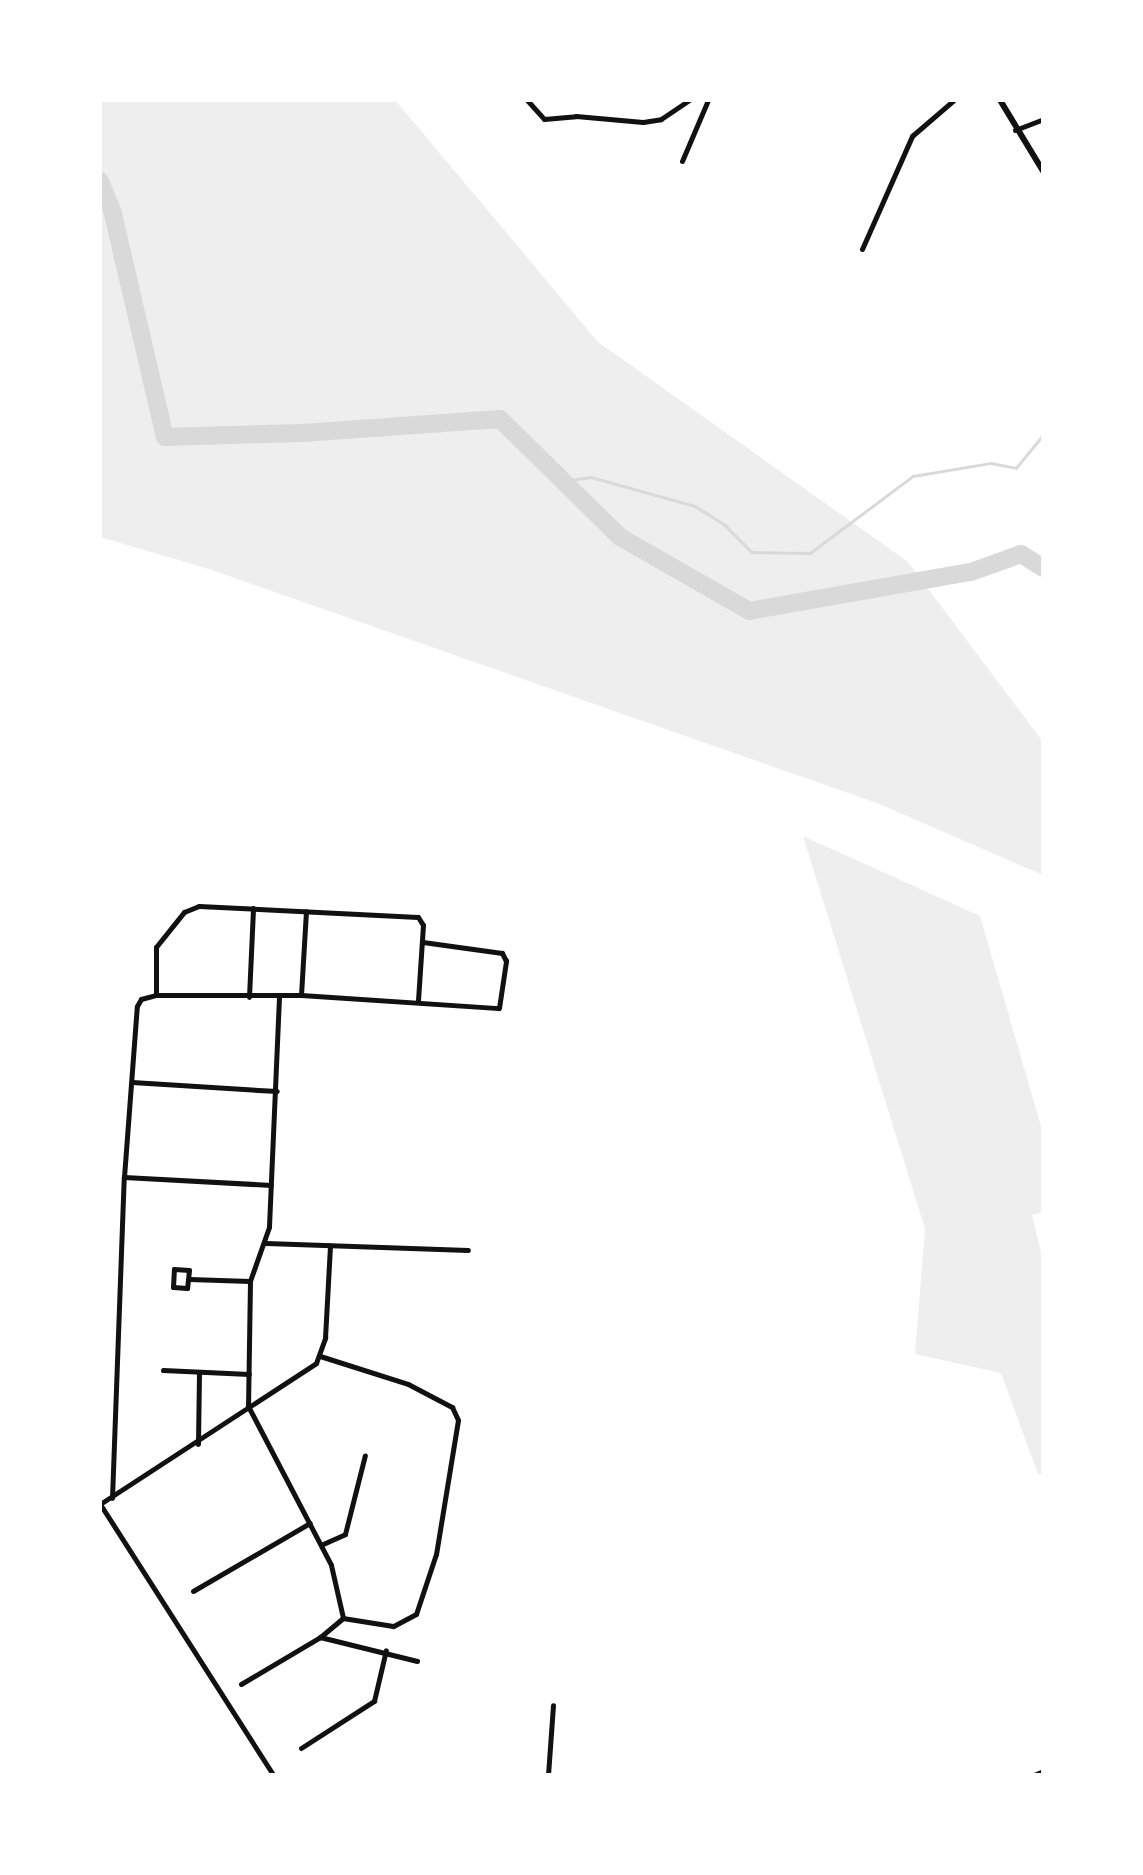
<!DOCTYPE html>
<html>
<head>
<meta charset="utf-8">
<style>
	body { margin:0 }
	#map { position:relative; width:1143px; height:1875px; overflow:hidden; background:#fff; font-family:"Fira Sans",sans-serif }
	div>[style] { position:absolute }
	.green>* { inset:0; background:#eee }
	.stream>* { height:2.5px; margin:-1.25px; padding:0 1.25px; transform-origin:1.25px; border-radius:1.25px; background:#d9d9d9 }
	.river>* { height:18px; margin:-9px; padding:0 9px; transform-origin:9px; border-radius:9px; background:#d9d9d9 }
	.minor>* { height:5px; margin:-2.5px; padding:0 2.5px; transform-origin:2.5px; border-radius:2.5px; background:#111 }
	.tertiary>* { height:6px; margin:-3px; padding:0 3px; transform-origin:3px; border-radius:3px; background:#111 }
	span { translate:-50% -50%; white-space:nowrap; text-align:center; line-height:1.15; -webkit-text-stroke:8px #fff; paint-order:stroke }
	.frame { position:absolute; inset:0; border:102px solid #fff; pointer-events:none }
</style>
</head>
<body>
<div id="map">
	<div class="green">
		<i style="clip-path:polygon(100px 100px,395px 100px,598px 342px,908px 562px,1043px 742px,1043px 875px,877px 803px,209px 569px,100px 537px)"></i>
		<i style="clip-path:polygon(803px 836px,980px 916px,1043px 1133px,1043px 1212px,1032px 1215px,1043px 1260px,1043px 1474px,1038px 1474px,1001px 1373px,915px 1354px,925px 1229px)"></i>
	</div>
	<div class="stream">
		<i style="left:563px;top:481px;width:28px;rotate:-8deg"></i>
		<i style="left:591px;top:477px;width:108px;rotate:15.6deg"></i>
		<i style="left:695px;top:506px;width:36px;rotate:32deg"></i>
		<i style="left:725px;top:525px;width:38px;rotate:45deg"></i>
		<i style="left:752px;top:552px;width:58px;rotate:1deg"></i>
		<i style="left:810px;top:553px;width:129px;rotate:-36.8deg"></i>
		<i style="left:913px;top:476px;width:79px;rotate:-9.5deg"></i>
		<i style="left:991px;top:463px;width:25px;rotate:11deg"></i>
		<i style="left:1016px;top:468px;width:43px;rotate:-50.7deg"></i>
	</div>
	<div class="river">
		<i style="left:100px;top:181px;width:35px;rotate:68deg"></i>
		<i style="left:113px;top:214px;width:229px;rotate:76.9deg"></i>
		<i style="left:165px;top:437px;width:138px;rotate:-1.7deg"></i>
		<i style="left:303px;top:433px;width:197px;rotate:-4.1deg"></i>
		<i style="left:500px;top:419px;width:168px;rotate:44.5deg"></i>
		<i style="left:620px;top:537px;width:149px;rotate:29.8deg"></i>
		<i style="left:749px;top:611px;width:225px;rotate:-10deg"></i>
		<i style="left:971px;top:572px;width:53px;rotate:-19.8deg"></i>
		<i style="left:1021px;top:554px;width:26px;rotate:32deg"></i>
	</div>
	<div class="minor">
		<i style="left:527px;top:100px;width:25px;rotate:48deg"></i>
		<i style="left:544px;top:119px;width:32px;rotate:-5deg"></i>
		<i style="left:576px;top:116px;width:67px;rotate:5.1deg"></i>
		<i style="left:643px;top:122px;width:18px;rotate:-9deg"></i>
		<i style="left:661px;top:119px;width:34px;rotate:-34deg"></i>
		<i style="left:1015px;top:130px;width:30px;rotate:-21deg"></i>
		<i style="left:682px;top:161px;width:66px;rotate:-66.9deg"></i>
		<i style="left:862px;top:249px;width:124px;rotate:-66.1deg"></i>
		<i style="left:912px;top:136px;width:55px;rotate:-40.6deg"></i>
		<i style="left:156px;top:995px;width:48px;rotate:-90deg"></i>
		<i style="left:156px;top:947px;width:45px;rotate:-51.3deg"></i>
		<i style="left:184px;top:912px;width:16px;rotate:-22deg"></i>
		<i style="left:199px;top:906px;width:219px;rotate:2.9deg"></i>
		<i style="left:418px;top:917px;width:9px;rotate:58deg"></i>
		<i style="left:423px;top:925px;width:76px;rotate:93.8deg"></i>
		<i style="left:301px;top:995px;width:84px;rotate:-86.6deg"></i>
		<i style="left:249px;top:997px;width:89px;rotate:-87.4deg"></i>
		<i style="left:279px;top:997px;width:230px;rotate:92.5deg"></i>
		<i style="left:269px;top:1227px;width:57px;rotate:109.4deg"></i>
		<i style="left:250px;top:1281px;width:125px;rotate:90.9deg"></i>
		<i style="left:248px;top:1406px;width:179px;rotate:62.4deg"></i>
		<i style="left:331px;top:1565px;width:54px;rotate:77.2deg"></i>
		<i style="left:343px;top:1618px;width:30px;rotate:140deg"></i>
		<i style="left:132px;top:1082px;width:145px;rotate:3.6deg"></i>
		<i style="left:124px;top:1177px;width:147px;rotate:3.1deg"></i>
		<i style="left:266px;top:1243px;width:202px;rotate:2deg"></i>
		<i style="left:174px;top:1269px;width:15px;rotate:4deg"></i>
		<i style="left:189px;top:1270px;width:18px;rotate:96deg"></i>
		<i style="left:187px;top:1288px;width:14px;rotate:-176deg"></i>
		<i style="left:173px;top:1287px;width:18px;rotate:-87deg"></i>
		<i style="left:189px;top:1279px;width:61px;rotate:1.9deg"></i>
		<i style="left:320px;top:1356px;width:92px;rotate:17.7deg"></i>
		<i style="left:408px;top:1384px;width:50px;rotate:27.6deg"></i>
		<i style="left:452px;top:1407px;width:14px;rotate:65deg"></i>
		<i style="left:458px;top:1420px;width:136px;rotate:99.3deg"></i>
		<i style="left:436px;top:1554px;width:63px;rotate:108.4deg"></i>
		<i style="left:416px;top:1614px;width:26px;rotate:152deg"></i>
		<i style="left:393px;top:1626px;width:51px;rotate:-170.9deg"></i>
		<i style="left:163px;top:1370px;width:86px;rotate:2.7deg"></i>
		<i style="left:198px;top:1444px;width:72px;rotate:-89.2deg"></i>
		<i style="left:112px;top:1498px;width:321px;rotate:-87.9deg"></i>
		<i style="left:124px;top:1177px;width:171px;rotate:-85.7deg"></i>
		<i style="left:137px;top:1006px;width:8px;rotate:-60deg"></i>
		<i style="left:141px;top:999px;width:16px;rotate:-15deg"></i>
		<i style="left:156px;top:995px;width:145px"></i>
		<i style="left:301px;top:995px;width:198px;rotate:3.8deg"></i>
		<i style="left:499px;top:1008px;width:48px;rotate:-81.5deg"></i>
		<i style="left:506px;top:961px;width:9px;rotate:-117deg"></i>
		<i style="left:502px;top:953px;width:80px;rotate:-172.1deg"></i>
		<i style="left:100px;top:1504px;width:258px;rotate:-33.1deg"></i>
		<i style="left:316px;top:1363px;width:27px;rotate:-70deg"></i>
		<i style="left:325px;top:1338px;width:93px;rotate:-86.9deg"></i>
		<i style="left:100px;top:1504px;width:322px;rotate:57.4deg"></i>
		<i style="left:323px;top:1544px;width:24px;rotate:-24deg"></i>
		<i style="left:345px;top:1534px;width:81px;rotate:-75.8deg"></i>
		<i style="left:193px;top:1591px;width:135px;rotate:-30.2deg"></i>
		<i style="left:241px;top:1684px;width:92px;rotate:-30.7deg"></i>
		<i style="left:320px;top:1637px;width:100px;rotate:13.9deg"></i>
		<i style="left:301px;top:1748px;width:87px;rotate:-32.8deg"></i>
		<i style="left:374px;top:1701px;width:52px;rotate:-76.8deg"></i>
		<i style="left:548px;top:1775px;width:70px;rotate:-85.9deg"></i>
		<i style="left:1034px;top:1775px;width:10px;rotate:-24deg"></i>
	</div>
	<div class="tertiary">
		<i style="left:1000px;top:100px;width:83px;rotate:58.8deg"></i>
	</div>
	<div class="frame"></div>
</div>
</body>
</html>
